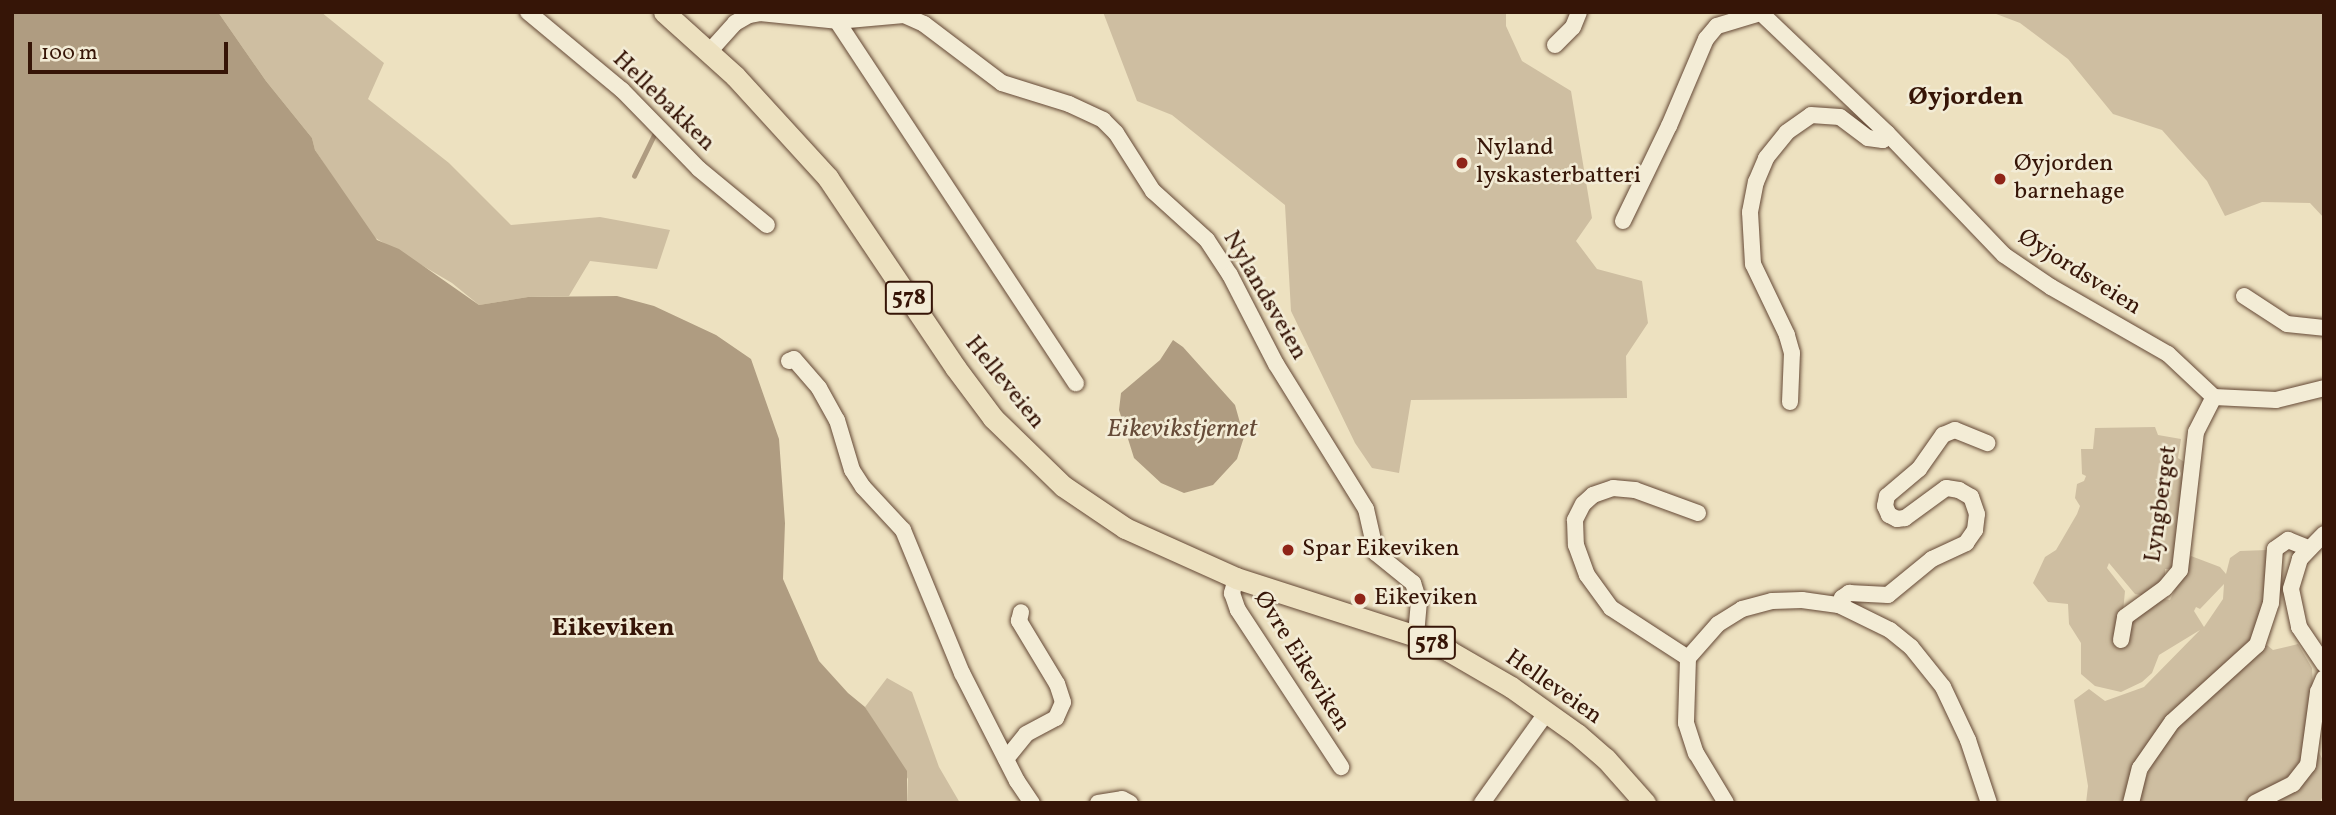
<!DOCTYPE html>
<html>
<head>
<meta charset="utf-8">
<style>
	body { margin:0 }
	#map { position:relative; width:2336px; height:815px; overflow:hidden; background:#ede1c0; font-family:Vollkorn,serif }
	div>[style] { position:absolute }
	.green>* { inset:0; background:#cebea1 }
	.water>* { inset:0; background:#af9c81 }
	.stream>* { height:4.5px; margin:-2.25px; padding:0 2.25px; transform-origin:2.25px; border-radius:2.25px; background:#af9c81 }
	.roads { filter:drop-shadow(0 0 2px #644835) drop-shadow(0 0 2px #644835) }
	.minor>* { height:16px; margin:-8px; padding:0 8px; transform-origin:8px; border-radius:8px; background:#f3ecd6 }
	.major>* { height:21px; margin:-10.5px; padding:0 10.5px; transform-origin:10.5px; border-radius:10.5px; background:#ede1c0 }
	.dots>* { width:19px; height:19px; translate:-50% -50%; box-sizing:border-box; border:4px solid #f3ecd6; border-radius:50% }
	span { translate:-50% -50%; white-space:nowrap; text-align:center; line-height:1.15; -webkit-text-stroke:5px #f3ecd6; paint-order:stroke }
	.shield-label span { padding:2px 5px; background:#f3ecd6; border:2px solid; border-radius:5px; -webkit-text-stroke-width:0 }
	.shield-label { font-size:23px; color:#361507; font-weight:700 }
	.street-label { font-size:24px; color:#361507 }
	.poi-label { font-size:24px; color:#361507 }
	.left { translate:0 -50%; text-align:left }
	.neighbourhood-label { font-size:26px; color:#361507; font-weight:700 }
	.water-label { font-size:26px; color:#664b38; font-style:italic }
	.frame { position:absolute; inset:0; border:14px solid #361507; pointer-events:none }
	.scale { position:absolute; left:28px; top:42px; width:200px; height:32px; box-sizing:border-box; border:4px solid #361507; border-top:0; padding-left:9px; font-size:21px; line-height:24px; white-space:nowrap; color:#361507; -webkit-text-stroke:5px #f3ecd6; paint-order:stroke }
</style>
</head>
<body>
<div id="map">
	<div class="green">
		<i style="clip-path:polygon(218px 12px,321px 12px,384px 63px,368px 99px,449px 163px,511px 225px,600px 217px,670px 230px,657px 269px,590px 261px,569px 296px,528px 297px,479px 305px,452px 283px,372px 236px,315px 150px,312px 138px,266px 81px)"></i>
		<i style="clip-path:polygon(1103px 12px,1506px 12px,1506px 26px,1522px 61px,1571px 91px,1592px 218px,1576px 241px,1597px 269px,1642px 281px,1648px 323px,1626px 356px,1627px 398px,1411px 400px,1399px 473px,1372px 468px,1355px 443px,1291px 311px,1285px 205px,1172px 115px,1137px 101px)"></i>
		<i style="clip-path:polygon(1991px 12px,2324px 12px,2324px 218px,2310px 203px,2262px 202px,2225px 216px,2207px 181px,2162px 130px,2113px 114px,2068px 59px,2020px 23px)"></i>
		<i style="clip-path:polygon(evenodd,2155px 427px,2158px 435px,2181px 439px,2178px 458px,2186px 463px,2176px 569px,2165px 569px,2165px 583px,2147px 596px,2135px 594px,2109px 563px,2107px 568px,2125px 591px,2120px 644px,2130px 623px,2163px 599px,2170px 600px,2191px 556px,2220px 567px,2226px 574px,2230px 558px,2240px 551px,2267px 550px,2264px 615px,2247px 645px,2202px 687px,2125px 803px,2086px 803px,2088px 786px,2074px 700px,2089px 689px,2105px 701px,2144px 687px,2200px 630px,2159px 655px,2152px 673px,2142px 682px,2121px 692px,2095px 686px,2081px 674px,2081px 643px,2069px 624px,2068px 604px,2048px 602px,2033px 583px,2045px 557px,2056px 550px,2077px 514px,2080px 506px,2075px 498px,2077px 484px,2084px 481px,2086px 476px,2082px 474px,2081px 449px,2093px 449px,2095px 428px,2155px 427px,2224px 584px,2223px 599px,2204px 627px,2194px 611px,2196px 607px,2200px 609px,2224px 584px)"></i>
		<i style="clip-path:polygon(2298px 644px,2312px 668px,2313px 686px,2304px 755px,2290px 775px,2247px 803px,2135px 803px,2158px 750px,2189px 712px,2267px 645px,2273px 650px)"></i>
		<i style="clip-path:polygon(887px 678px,912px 692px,939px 767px,960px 803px,907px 803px,908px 779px,865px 707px)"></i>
		<i style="clip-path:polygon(2316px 747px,2324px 762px,2324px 793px,2320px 803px,2272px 803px)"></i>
	</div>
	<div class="water">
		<i style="clip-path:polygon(12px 12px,218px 12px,266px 81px,312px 138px,315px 150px,377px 240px,399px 249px,479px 305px,528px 297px,617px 296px,654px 306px,716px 335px,751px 359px,779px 439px,785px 523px,783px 579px,819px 661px,848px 693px,865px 707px,907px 771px,907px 803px,12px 803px)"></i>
		<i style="clip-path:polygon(1173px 340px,1183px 347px,1235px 405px,1244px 437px,1237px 459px,1213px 485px,1184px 493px,1161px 483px,1134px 458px,1119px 410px,1121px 393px,1160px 360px)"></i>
	</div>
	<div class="stream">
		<i style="left:634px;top:176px;width:48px;rotate:-64deg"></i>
	</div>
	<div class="roads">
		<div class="minor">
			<i style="left:528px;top:12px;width:122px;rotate:39.7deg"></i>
			<i style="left:622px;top:90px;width:110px;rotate:45.7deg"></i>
			<i style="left:699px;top:169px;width:88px;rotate:39.5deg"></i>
			<i style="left:1760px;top:12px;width:175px;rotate:43.6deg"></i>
			<i style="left:1887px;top:133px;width:169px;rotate:46.2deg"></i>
			<i style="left:2004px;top:255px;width:57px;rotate:34.2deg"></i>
			<i style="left:2051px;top:287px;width:135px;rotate:29.8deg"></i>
			<i style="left:2168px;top:354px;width:63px;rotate:43.1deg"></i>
			<i style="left:2214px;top:397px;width:62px;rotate:2.8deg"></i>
			<i style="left:2276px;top:400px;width:49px;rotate:-14deg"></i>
			<i style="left:837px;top:21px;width:434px;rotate:56.6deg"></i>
			<i style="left:1555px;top:45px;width:25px;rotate:-45deg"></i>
			<i style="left:1573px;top:27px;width:16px;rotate:-68deg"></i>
			<i style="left:709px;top:52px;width:39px;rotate:-48deg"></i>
			<i style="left:735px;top:23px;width:16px;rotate:-30deg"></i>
			<i style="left:749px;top:15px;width:11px;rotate:-10deg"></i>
			<i style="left:760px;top:13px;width:77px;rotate:5.9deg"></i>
			<i style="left:837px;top:21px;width:67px;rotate:-5.1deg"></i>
			<i style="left:904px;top:15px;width:22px;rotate:24deg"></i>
			<i style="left:924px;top:24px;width:98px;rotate:37.1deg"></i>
			<i style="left:1002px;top:83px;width:70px;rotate:17.4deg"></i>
			<i style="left:1069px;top:104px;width:38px;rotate:25deg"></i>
			<i style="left:1103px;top:120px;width:18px;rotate:45deg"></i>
			<i style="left:1116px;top:133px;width:69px;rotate:57.5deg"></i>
			<i style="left:1153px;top:191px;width:73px;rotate:42.2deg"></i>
			<i style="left:1207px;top:240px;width:42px;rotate:56.7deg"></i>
			<i style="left:1230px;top:275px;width:100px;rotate:62.7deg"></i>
			<i style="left:1276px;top:364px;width:171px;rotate:58.2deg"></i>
			<i style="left:1366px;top:509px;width:45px;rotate:77.2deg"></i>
			<i style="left:1376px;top:553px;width:48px;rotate:39deg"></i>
			<i style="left:1413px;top:583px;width:19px;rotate:72deg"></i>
			<i style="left:1419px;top:601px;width:35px;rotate:95deg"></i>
			<i style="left:1623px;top:221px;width:106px;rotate:-64.2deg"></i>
			<i style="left:1669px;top:126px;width:95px;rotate:-67deg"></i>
			<i style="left:1706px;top:39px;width:17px;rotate:-50deg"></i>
			<i style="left:1717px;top:26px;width:45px;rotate:-16.8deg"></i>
			<i style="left:2244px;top:296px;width:51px;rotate:33.1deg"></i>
			<i style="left:2287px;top:324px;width:37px;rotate:6deg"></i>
			<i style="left:789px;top:361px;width:5px;rotate:-22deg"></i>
			<i style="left:794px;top:359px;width:38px;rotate:49deg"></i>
			<i style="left:819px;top:388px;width:37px;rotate:61deg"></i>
			<i style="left:837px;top:420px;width:52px;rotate:73.3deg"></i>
			<i style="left:852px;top:470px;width:20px;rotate:57deg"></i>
			<i style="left:863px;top:487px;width:59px;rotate:47.1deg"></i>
			<i style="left:903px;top:530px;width:155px;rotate:67.6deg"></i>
			<i style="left:962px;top:673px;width:121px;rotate:63deg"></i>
			<i style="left:1017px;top:781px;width:27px;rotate:56deg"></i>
			<i style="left:1790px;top:402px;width:49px;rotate:-87.7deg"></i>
			<i style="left:1792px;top:353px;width:19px;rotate:-106deg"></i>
			<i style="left:1787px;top:335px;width:79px;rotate:-115.6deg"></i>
			<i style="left:1753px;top:264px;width:52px;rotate:-93.3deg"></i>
			<i style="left:1750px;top:212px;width:31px;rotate:-79deg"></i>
			<i style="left:1756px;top:182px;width:26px;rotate:-67deg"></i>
			<i style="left:1766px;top:158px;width:33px;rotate:-51deg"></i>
			<i style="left:1787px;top:132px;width:29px;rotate:-35deg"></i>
			<i style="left:1811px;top:115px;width:29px;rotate:4deg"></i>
			<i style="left:1840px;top:117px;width:35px;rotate:37deg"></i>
			<i style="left:1868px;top:138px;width:15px;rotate:8deg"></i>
			<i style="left:1883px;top:140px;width:8px;rotate:-60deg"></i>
			<i style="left:1698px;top:513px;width:67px;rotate:-159.9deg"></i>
			<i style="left:1635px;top:490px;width:22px;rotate:-175deg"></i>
			<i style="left:1613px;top:488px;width:21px;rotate:161deg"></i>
			<i style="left:1593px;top:495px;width:13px;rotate:138deg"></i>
			<i style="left:1583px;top:504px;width:18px;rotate:117deg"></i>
			<i style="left:1575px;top:520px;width:25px;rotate:88deg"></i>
			<i style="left:1576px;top:545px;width:32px;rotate:70deg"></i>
			<i style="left:1587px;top:575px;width:41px;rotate:54deg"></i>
			<i style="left:1611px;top:608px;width:92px;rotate:33deg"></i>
			<i style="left:1688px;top:658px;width:65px;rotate:91.8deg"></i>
			<i style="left:1686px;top:723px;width:32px;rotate:72deg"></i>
			<i style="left:1696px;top:753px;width:58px;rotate:59deg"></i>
			<i style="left:2324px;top:534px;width:35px;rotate:134deg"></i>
			<i style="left:2300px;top:559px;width:31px;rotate:107deg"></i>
			<i style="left:2291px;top:589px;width:39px;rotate:78deg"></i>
			<i style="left:2299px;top:627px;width:45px;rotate:56deg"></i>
			<i style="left:1236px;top:578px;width:16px;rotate:105deg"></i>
			<i style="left:1232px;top:593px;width:18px;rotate:71deg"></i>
			<i style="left:1238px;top:610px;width:188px;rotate:56.7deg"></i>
			<i style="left:1839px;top:605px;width:8px;rotate:-67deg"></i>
			<i style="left:1842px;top:598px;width:9px;rotate:-36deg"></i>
			<i style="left:1849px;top:593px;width:39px;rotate:3deg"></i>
			<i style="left:1888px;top:595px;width:57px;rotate:-39.3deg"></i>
			<i style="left:1932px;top:559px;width:38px;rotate:-25deg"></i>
			<i style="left:1966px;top:543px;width:16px;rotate:-55deg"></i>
			<i style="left:1975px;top:530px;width:16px;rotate:-83deg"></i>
			<i style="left:1977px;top:514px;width:18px;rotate:-109deg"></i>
			<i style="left:1971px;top:497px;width:14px;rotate:-150deg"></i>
			<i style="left:1959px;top:490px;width:13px;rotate:-171deg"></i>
			<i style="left:1946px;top:488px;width:51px;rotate:143.8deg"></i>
			<i style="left:1905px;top:518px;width:8px;rotate:173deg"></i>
			<i style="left:1897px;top:519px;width:9px;rotate:-153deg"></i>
			<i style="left:1889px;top:515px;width:10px;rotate:-114deg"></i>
			<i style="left:1885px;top:506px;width:10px;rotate:-79deg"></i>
			<i style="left:1887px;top:496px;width:42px;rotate:-40.2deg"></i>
			<i style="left:1919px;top:469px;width:42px;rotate:-54.8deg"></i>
			<i style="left:1943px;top:435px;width:13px;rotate:-23deg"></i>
			<i style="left:1955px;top:430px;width:35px;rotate:22deg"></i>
			<i style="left:2121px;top:640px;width:23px;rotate:-80deg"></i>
			<i style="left:2125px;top:617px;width:49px;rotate:-35.9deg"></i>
			<i style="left:2165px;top:588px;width:23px;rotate:-50deg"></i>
			<i style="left:2180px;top:570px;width:139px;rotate:-83.4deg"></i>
			<i style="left:2196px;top:432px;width:39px;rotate:-63deg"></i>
			<i style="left:1688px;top:658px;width:45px;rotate:-48.6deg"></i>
			<i style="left:1718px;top:624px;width:28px;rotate:-32deg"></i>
			<i style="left:1742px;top:609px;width:31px;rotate:-15deg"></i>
			<i style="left:1772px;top:601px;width:30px;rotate:-2deg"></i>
			<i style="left:1802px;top:600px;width:37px;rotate:8deg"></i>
			<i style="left:1839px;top:605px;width:57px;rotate:26.1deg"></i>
			<i style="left:1890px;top:630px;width:27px;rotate:39deg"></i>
			<i style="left:1911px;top:647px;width:51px;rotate:51.3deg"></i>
			<i style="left:1943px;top:687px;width:59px;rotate:64.7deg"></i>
			<i style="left:1968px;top:740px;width:66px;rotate:71.6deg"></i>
			<i style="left:1006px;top:759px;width:32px;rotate:-51deg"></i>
			<i style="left:1026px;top:734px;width:34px;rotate:-28deg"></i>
			<i style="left:1056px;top:718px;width:17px;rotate:-66deg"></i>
			<i style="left:1063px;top:702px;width:19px;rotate:-108deg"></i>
			<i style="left:1057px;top:684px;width:74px;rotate:-121.1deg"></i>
			<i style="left:1019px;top:621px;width:9px;rotate:-77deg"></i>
			<i style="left:1098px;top:803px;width:24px;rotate:-9deg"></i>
			<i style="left:1122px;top:799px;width:9px;rotate:27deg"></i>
			<i style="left:1482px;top:803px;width:112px;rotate:-54.5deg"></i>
			<i style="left:2131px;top:803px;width:36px;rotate:-76deg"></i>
			<i style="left:2140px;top:768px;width:56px;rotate:-55.2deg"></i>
			<i style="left:2172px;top:722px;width:115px;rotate:-42.2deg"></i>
			<i style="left:2257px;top:645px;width:44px;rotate:-71.6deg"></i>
			<i style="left:2271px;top:603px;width:54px;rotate:-85.8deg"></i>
			<i style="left:2275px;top:549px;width:16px;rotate:-35deg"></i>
			<i style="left:2288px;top:540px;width:22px;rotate:22deg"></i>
			<i style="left:2255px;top:803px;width:42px;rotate:-26.6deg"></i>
			<i style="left:2293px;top:784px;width:24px;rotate:-52deg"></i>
			<i style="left:2308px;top:765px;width:74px;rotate:-82.2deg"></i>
			<i style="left:2318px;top:692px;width:15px;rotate:-67deg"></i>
		</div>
		<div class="major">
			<i style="left:664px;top:12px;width:96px;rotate:42deg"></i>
			<i style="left:735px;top:76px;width:138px;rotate:47.6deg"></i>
			<i style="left:828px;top:178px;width:228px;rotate:56.1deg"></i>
			<i style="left:955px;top:367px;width:64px;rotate:53.3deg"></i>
			<i style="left:993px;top:418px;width:98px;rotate:44.2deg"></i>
			<i style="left:1063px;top:486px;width:75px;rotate:34.1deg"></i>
			<i style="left:1125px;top:528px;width:122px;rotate:24.2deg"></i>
			<i style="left:1236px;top:578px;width:189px;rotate:17.9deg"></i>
			<i style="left:1416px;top:636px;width:36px;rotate:24deg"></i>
			<i style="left:1449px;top:651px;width:72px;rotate:30.1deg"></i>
			<i style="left:1511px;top:687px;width:81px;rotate:35.5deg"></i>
			<i style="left:1577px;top:734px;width:38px;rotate:41deg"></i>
			<i style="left:1606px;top:759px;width:59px;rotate:48.4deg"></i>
		</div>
	</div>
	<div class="dots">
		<i style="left:1462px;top:163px;background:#8f2418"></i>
		<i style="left:2000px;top:179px;background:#8f2418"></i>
		<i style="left:1288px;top:550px;background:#8f2418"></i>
		<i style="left:1360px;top:599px;background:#8f2418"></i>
	</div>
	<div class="shield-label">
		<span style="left:909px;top:298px">578</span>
		<span style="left:1432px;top:643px">578</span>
	</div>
	<div class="street-label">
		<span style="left:663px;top:102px;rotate:44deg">Hellebakken</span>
		<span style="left:2079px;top:273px;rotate:32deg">Øyjordsveien</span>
		<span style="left:1264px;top:296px;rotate:60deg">Nylandsveien</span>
		<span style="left:1004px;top:383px;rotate:51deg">Helleveien</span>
		<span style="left:2162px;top:504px;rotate:-82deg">Lyngberget</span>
		<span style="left:1301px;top:662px;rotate:58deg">Øvre Eikeviken</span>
		<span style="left:1553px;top:688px;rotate:35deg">Helleveien</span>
	</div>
	<div class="poi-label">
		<span class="left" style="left:1476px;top:163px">Nyland<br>lyskasterbatteri</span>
		<span class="left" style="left:2014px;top:179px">Øyjorden<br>barnehage</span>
		<span class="left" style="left:1302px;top:550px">Spar Eikeviken</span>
		<span class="left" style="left:1374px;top:599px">Eikeviken</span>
	</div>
	<div class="neighbourhood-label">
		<span style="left:1966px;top:98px">Øyjorden</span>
		<span style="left:613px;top:629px">Eikeviken</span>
	</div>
	<div class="water-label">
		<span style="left:1182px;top:430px">Eikevikstjernet</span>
	</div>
	<div class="frame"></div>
	<div class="scale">100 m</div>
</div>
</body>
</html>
